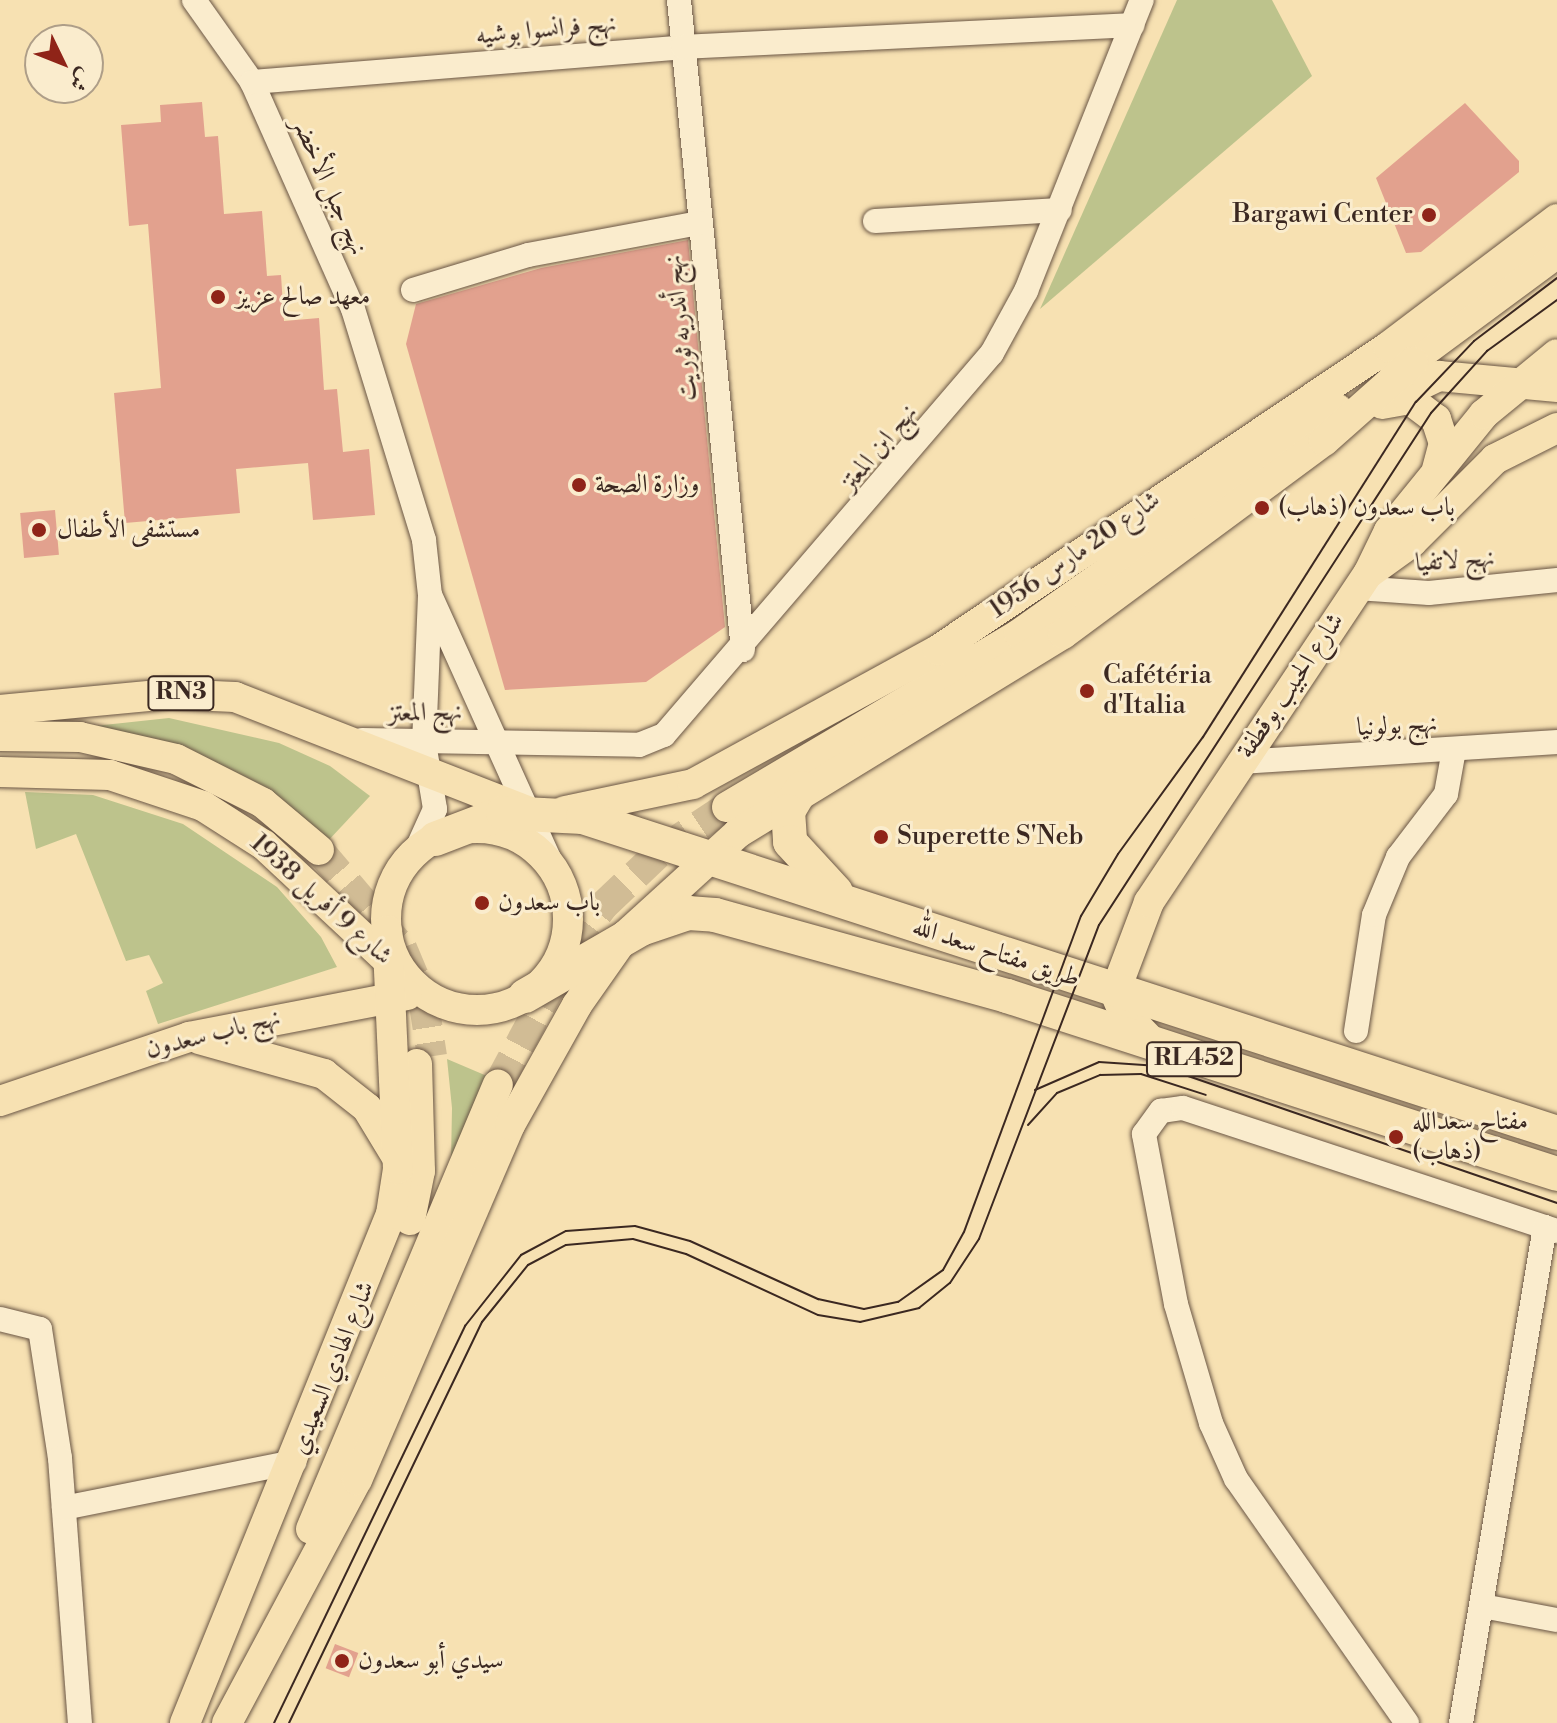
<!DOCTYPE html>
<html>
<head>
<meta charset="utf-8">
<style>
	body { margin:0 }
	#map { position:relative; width:1557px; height:1723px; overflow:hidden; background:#f7e1b2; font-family:"Libre Bodoni",Amiri,serif }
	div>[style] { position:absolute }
	.green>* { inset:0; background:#bdc38c }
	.building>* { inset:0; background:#e2a18e; transform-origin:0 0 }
	.major-tunnel>* { height:30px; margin-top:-15px; transform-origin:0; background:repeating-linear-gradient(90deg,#d1bc95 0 30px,transparent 0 45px) }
	.roads { filter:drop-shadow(0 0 2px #6a5645) drop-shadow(0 0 2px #6a5645) }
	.minor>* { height:24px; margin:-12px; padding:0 12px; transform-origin:12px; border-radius:12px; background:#faeccd }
	.major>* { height:30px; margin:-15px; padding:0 15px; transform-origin:15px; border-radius:15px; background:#f7e1b2 }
	.major>.ring { margin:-15px; padding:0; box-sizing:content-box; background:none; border:30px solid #f7e1b2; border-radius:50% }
	.highway>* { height:34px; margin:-17px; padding:0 17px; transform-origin:17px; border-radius:17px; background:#f7e1b2 }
	.tram>* { height:2px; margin:-1px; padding:0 1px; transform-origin:1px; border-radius:1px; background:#3b2821 }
	.dots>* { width:22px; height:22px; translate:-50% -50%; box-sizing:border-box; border:4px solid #faeccd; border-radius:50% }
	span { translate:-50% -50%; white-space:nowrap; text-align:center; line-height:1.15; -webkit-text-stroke:6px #faeccd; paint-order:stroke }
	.shield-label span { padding:2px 6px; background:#faeccd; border:2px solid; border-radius:6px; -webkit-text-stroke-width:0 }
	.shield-label { font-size:24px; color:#3b2821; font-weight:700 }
	.street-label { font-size:26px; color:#3b2821 }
	.poi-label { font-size:26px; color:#3b2821 }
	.right { translate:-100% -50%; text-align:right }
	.left { translate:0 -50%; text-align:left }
	.north { position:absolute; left:24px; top:24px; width:80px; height:80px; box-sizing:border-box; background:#faeccd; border:2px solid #ae9e88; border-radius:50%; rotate:133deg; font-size:22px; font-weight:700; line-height:32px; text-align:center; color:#3b2821 }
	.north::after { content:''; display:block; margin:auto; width:28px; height:36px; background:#8f2418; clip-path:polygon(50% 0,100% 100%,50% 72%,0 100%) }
</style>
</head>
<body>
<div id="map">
	<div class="green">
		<i style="clip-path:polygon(1177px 0,1272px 0,1312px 76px,1040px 309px)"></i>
		<i style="clip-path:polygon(169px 718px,279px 743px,330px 766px,370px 796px,326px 843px,85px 727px)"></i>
		<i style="clip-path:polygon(25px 792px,93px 795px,183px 824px,277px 887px,321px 937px,337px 967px,158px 1024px,146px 991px,163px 983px,149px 955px,126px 961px,76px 834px,36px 849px)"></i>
		<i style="clip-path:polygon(447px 1059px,487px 1076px,451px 1161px,452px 1108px)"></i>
	</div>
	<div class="building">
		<i style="clip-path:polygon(202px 102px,205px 137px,218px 136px,224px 214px,262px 211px,267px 276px,281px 275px,284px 321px,319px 318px,324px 390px,337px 389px,343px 452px,369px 449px,375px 515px,313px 520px,308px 463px,236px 469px,240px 513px,125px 523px,114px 393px,161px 388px,148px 224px,129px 226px,121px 125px,161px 122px,160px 105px)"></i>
		<i style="clip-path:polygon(1465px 103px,1519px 161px,1519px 172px,1421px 252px,1406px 253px,1376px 178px)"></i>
		<i style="clip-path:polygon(688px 240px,725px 627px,646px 682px,505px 690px,406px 344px,416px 304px,541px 268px)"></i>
		<i style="left:55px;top:510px;width:45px;height:35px;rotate:85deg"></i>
		<i style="left:335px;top:1644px;width:25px;height:26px;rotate:21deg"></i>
	</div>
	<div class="major-tunnel">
		<i style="left:319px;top:850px;width:128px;rotate:49.7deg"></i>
		<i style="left:402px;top:948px;width:54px;rotate:67.2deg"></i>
		<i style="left:423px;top:998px;width:59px;rotate:81.2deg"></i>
		<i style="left:498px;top:1085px;width:154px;rotate:-61.8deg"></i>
		<i style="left:571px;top:949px;width:54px;rotate:-53.3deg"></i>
		<i style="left:603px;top:906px;width:81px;rotate:-43.5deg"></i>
		<i style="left:662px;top:850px;width:78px;rotate:-33.5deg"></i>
	</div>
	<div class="roads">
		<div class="minor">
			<i style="left:194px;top:0;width:100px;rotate:54.7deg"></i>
			<i style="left:252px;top:82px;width:248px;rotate:66deg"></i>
			<i style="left:353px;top:309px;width:242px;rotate:72.9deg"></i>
			<i style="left:424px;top:540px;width:55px;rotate:83.8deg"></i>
			<i style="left:430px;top:595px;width:148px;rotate:92.3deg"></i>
			<i style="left:424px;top:743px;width:67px;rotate:80.5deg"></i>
			<i style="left:435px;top:809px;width:48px;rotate:114.4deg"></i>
			<i style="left:679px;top:0;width:653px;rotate:84.38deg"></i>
			<i style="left:252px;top:82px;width:432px;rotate:-4.6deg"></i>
			<i style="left:683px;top:47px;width:450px;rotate:-2.8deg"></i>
			<i style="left:875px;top:221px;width:185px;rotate:-3.4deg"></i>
			<i style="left:413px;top:290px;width:120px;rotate:-16.9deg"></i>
			<i style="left:528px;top:255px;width:174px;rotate:-10.6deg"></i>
			<i style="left:1357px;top:588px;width:72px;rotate:4deg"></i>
			<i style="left:1429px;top:593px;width:129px;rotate:-5.8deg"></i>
			<i style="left:431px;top:597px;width:311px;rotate:65.7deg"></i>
			<i style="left:362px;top:740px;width:277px;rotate:1deg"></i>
			<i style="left:639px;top:745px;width:27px;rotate:-22deg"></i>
			<i style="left:664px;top:735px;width:503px;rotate:-49.35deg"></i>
			<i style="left:992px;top:353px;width:71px;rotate:-61.3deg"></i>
			<i style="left:1026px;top:291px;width:313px;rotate:-68.3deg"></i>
			<i style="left:1240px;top:762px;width:318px;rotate:-3.6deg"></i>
			<i style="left:1356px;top:1031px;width:117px;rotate:-81.2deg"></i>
			<i style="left:1374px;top:915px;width:63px;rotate:-67.5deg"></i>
			<i style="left:1398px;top:857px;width:79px;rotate:-52.7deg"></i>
			<i style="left:1446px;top:794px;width:45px;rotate:-79.7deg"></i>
			<i style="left:0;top:1319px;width:41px;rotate:14deg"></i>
			<i style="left:40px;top:1329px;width:131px;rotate:81.2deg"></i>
			<i style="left:60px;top:1458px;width:266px;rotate:85.7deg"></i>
			<i style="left:64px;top:1508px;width:235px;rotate:-11.3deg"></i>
			<i style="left:1482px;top:1606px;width:76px;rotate:10.6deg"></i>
			<i style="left:1407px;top:1723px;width:298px;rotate:-125deg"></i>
			<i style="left:1236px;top:1479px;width:61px;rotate:-114.1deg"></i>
			<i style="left:1211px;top:1423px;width:124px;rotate:-106.4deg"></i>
			<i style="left:1176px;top:1304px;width:173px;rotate:-100.7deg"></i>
			<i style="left:1144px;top:1134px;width:29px;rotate:-54deg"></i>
			<i style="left:1161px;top:1111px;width:22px;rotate:-8deg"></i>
			<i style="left:1183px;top:1108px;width:394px;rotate:18.2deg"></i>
			<i style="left:1461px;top:1723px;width:503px;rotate:-80.39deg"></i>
		</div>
		<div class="major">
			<i style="left:1395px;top:373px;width:202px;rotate:-36.5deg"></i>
			<i style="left:1387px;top:401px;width:58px;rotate:-25.7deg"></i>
			<i style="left:1439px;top:376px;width:119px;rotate:5.3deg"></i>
			<i style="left:1382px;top:404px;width:27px;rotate:-10deg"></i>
			<i style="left:1409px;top:399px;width:34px;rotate:37deg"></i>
			<i style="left:1436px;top:419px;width:25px;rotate:72deg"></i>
			<i style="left:1444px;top:443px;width:27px;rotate:105deg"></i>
			<i style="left:1369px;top:573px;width:53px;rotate:-35.8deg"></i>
			<i style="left:1412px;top:542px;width:117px;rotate:-45deg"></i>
			<i style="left:1495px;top:459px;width:69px;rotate:-26.6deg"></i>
			<i style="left:0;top:710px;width:170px;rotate:-5.4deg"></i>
			<i style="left:169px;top:694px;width:66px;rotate:2.6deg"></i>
			<i style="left:235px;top:697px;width:313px;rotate:21.3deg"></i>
			<i style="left:0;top:736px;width:80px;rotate:0.7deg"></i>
			<i style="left:80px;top:737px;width:98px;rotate:12.9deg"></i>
			<i style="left:176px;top:759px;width:97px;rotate:26.8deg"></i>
			<i style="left:263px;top:803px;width:73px;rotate:40deg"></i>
			<i style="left:0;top:772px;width:110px;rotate:1.6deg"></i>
			<i style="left:110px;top:775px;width:98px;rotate:18.4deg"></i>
			<i style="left:203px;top:806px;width:72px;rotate:32.6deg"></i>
			<i style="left:264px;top:845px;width:180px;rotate:43deg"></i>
			<i style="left:727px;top:807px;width:339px;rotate:-30.6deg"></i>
			<i style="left:1019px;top:634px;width:390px;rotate:-35.3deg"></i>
			<i style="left:565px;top:811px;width:131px;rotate:-11.9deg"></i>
			<i style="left:693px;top:784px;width:279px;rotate:-28.7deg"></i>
			<i style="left:938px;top:650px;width:543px;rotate:-33.95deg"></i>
			<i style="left:1388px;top:347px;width:212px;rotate:-37.1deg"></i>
			<i class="ring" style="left:386px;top:828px;width:152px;height:152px"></i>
			<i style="left:199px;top:1039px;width:130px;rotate:15.6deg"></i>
			<i style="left:324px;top:1074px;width:55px;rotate:38.3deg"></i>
			<i style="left:367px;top:1108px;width:54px;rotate:58.7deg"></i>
			<i style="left:1156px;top:1046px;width:47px;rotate:-134.1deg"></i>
			<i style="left:1123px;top:1012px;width:22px;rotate:-112deg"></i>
			<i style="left:1115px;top:992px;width:96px;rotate:-69.3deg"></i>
			<i style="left:1149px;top:902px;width:394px;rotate:-56.3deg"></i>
			<i style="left:1368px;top:574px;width:48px;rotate:-64deg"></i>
			<i style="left:1389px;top:531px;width:151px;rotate:-50.9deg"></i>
			<i style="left:1484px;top:414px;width:94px;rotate:-39.4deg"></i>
			<i style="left:0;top:1101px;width:200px;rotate:-18.7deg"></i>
			<i style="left:189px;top:1037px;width:222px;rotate:-10.9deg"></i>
			<i style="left:410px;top:1220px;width:50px;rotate:-78.5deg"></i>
			<i style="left:420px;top:1171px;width:107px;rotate:-91.6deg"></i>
			<i style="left:311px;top:1529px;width:482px;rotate:-67.2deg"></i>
			<i style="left:185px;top:1723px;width:549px;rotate:-67.97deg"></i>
			<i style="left:391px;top:1214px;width:46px;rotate:-81.2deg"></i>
			<i style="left:398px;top:1169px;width:239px;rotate:-92.6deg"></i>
			<i style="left:227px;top:1723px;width:276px;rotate:-61.9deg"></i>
			<i style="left:357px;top:1480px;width:387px;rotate:-66.7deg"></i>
			<i style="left:510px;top:1125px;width:137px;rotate:-60.8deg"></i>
			<i style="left:577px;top:1005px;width:85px;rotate:-55deg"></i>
			<i style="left:626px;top:935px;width:151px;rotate:-42.3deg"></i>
			<i style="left:738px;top:833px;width:381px;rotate:-31.5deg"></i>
			<i style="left:1063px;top:634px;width:325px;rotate:-36.5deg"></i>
			<i style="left:1324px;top:441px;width:119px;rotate:-41.6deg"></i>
		</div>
		<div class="highway">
			<i style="left:802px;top:788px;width:27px;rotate:121deg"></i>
			<i style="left:788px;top:811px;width:31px;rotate:86deg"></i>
			<i style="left:790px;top:842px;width:68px;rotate:47.4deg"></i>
			<i style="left:435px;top:839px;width:73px;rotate:-20.9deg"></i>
			<i style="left:503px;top:813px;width:80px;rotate:2.9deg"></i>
			<i style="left:583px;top:817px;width:1024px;rotate:17.97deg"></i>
			<i style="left:525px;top:996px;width:134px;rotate:-30deg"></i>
			<i style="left:641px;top:929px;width:50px;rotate:-18.8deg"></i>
			<i style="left:688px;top:913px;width:27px;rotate:4deg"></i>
			<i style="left:715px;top:915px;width:303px;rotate:15.5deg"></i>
			<i style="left:1007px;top:996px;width:578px;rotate:17.93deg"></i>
		</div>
	</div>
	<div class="tram">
		<i style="left:1035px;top:1090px;width:70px;rotate:-23.6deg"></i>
		<i style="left:1099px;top:1062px;width:60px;rotate:3.8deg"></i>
		<i style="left:1159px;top:1066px;width:421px;rotate:19deg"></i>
		<i style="left:1028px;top:1125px;width:43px;rotate:-47.8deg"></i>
		<i style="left:1057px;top:1093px;width:47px;rotate:-22.7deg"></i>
		<i style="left:1100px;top:1075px;width:41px;rotate:-1.4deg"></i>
		<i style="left:1141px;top:1074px;width:68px;rotate:17.9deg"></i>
		<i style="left:274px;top:1723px;width:441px;rotate:-64.3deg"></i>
		<i style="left:465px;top:1326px;width:90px;rotate:-51.7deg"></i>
		<i style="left:521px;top:1255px;width:51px;rotate:-28.1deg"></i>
		<i style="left:566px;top:1231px;width:69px;rotate:-4.1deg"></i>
		<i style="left:635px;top:1226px;width:57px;rotate:15.3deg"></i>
		<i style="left:690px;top:1241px;width:141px;rotate:24.4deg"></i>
		<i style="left:818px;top:1299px;width:47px;rotate:12.3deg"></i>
		<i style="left:864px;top:1309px;width:35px;rotate:-12deg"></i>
		<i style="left:898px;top:1302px;width:55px;rotate:-35.4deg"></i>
		<i style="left:943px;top:1270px;width:43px;rotate:-61.1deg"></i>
		<i style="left:964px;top:1232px;width:337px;rotate:-69.7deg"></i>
		<i style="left:1081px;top:916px;width:72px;rotate:-59.2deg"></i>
		<i style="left:1118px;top:854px;width:145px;rotate:-54deg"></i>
		<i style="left:1203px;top:737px;width:397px;rotate:-57.6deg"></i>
		<i style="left:1416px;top:402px;width:84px;rotate:-46.4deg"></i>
		<i style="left:1474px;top:341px;width:104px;rotate:-37.2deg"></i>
		<i style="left:289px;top:1723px;width:445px;rotate:-64.3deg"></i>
		<i style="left:482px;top:1322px;width:73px;rotate:-51.1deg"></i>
		<i style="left:528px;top:1265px;width:43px;rotate:-27.8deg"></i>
		<i style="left:566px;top:1245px;width:67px;rotate:-5.1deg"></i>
		<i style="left:633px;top:1239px;width:55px;rotate:15.8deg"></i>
		<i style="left:686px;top:1254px;width:145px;rotate:24.8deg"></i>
		<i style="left:818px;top:1315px;width:43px;rotate:9.5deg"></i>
		<i style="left:860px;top:1322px;width:61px;rotate:-13.3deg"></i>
		<i style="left:919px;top:1308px;width:40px;rotate:-39deg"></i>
		<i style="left:950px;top:1283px;width:53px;rotate:-56.6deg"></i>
		<i style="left:979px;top:1239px;width:336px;rotate:-69.1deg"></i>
		<i style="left:1099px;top:925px;width:610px;rotate:-57.04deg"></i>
		<i style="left:1431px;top:413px;width:84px;rotate:-47.9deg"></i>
		<i style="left:1487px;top:351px;width:87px;rotate:-36.1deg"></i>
	</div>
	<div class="dots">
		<i style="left:1429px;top:215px;background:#8f2418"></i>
		<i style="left:218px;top:297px;background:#8f2418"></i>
		<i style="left:579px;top:485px;background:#8f2418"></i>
		<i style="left:1262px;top:508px;background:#8f2418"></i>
		<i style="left:39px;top:530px;background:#8f2418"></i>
		<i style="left:1087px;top:691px;background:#8f2418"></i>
		<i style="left:881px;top:837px;background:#8f2418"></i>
		<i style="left:482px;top:903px;background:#8f2418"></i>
		<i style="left:1396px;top:1137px;background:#8f2418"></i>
		<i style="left:342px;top:1661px;background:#8f2418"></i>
	</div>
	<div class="shield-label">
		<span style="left:181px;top:693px">RN3</span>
		<span style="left:1194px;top:1059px">RL452</span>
	</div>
	<div class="street-label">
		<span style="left:546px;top:30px;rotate:-5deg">نهج فرانسوا بوشيه</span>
		<span style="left:329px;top:186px;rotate:66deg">نهج جبل الأخضر</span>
		<span style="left:681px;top:328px;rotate:-96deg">نهج أندريه ثوريت</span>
		<span style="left:879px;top:448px;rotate:-50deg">نهج ابن المعتز</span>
		<span style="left:1075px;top:555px;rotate:-35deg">شارع 20 مارس 1956</span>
		<span style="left:1455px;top:561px;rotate:-4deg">نهج لاتفيا</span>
		<span style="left:1291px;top:686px;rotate:-56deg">شارع الحبيب بوقطفة</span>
		<span style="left:425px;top:713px;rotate:-1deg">نهج المعتز</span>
		<span style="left:1397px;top:726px;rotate:-3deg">نهج بولونيا</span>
		<span style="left:321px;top:900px;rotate:42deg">شارع 9 أفريل 1938</span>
		<span style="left:996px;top:953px;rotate:18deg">طريق مفتاح سعد الله</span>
		<span style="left:213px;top:1034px;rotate:-14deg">نهج باب سعدون</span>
		<span style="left:333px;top:1368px;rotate:-68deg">شارع الهادي السعيدي</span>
	</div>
	<div class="poi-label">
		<span class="right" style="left:1413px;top:215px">Bargawi Center</span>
		<span class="left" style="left:236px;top:297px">معهد صالح عزيز</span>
		<span class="left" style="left:595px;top:485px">وزارة الصحة</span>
		<span class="left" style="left:1278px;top:508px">باب سعدون (ذهاب)</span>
		<span class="left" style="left:57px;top:530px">مستشفى الأطفال</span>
		<span class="left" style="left:1103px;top:691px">Cafétéria<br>d'Italia</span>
		<span class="left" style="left:897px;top:837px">Superette S'Neb</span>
		<span class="left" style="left:498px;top:903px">باب سعدون</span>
		<span class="left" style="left:1412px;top:1137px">مفتاح سعدالله<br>(ذهاب)</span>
		<span class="left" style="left:358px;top:1661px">سيدي أبو سعدون</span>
	</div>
	<div class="north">ش</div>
</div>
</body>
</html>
